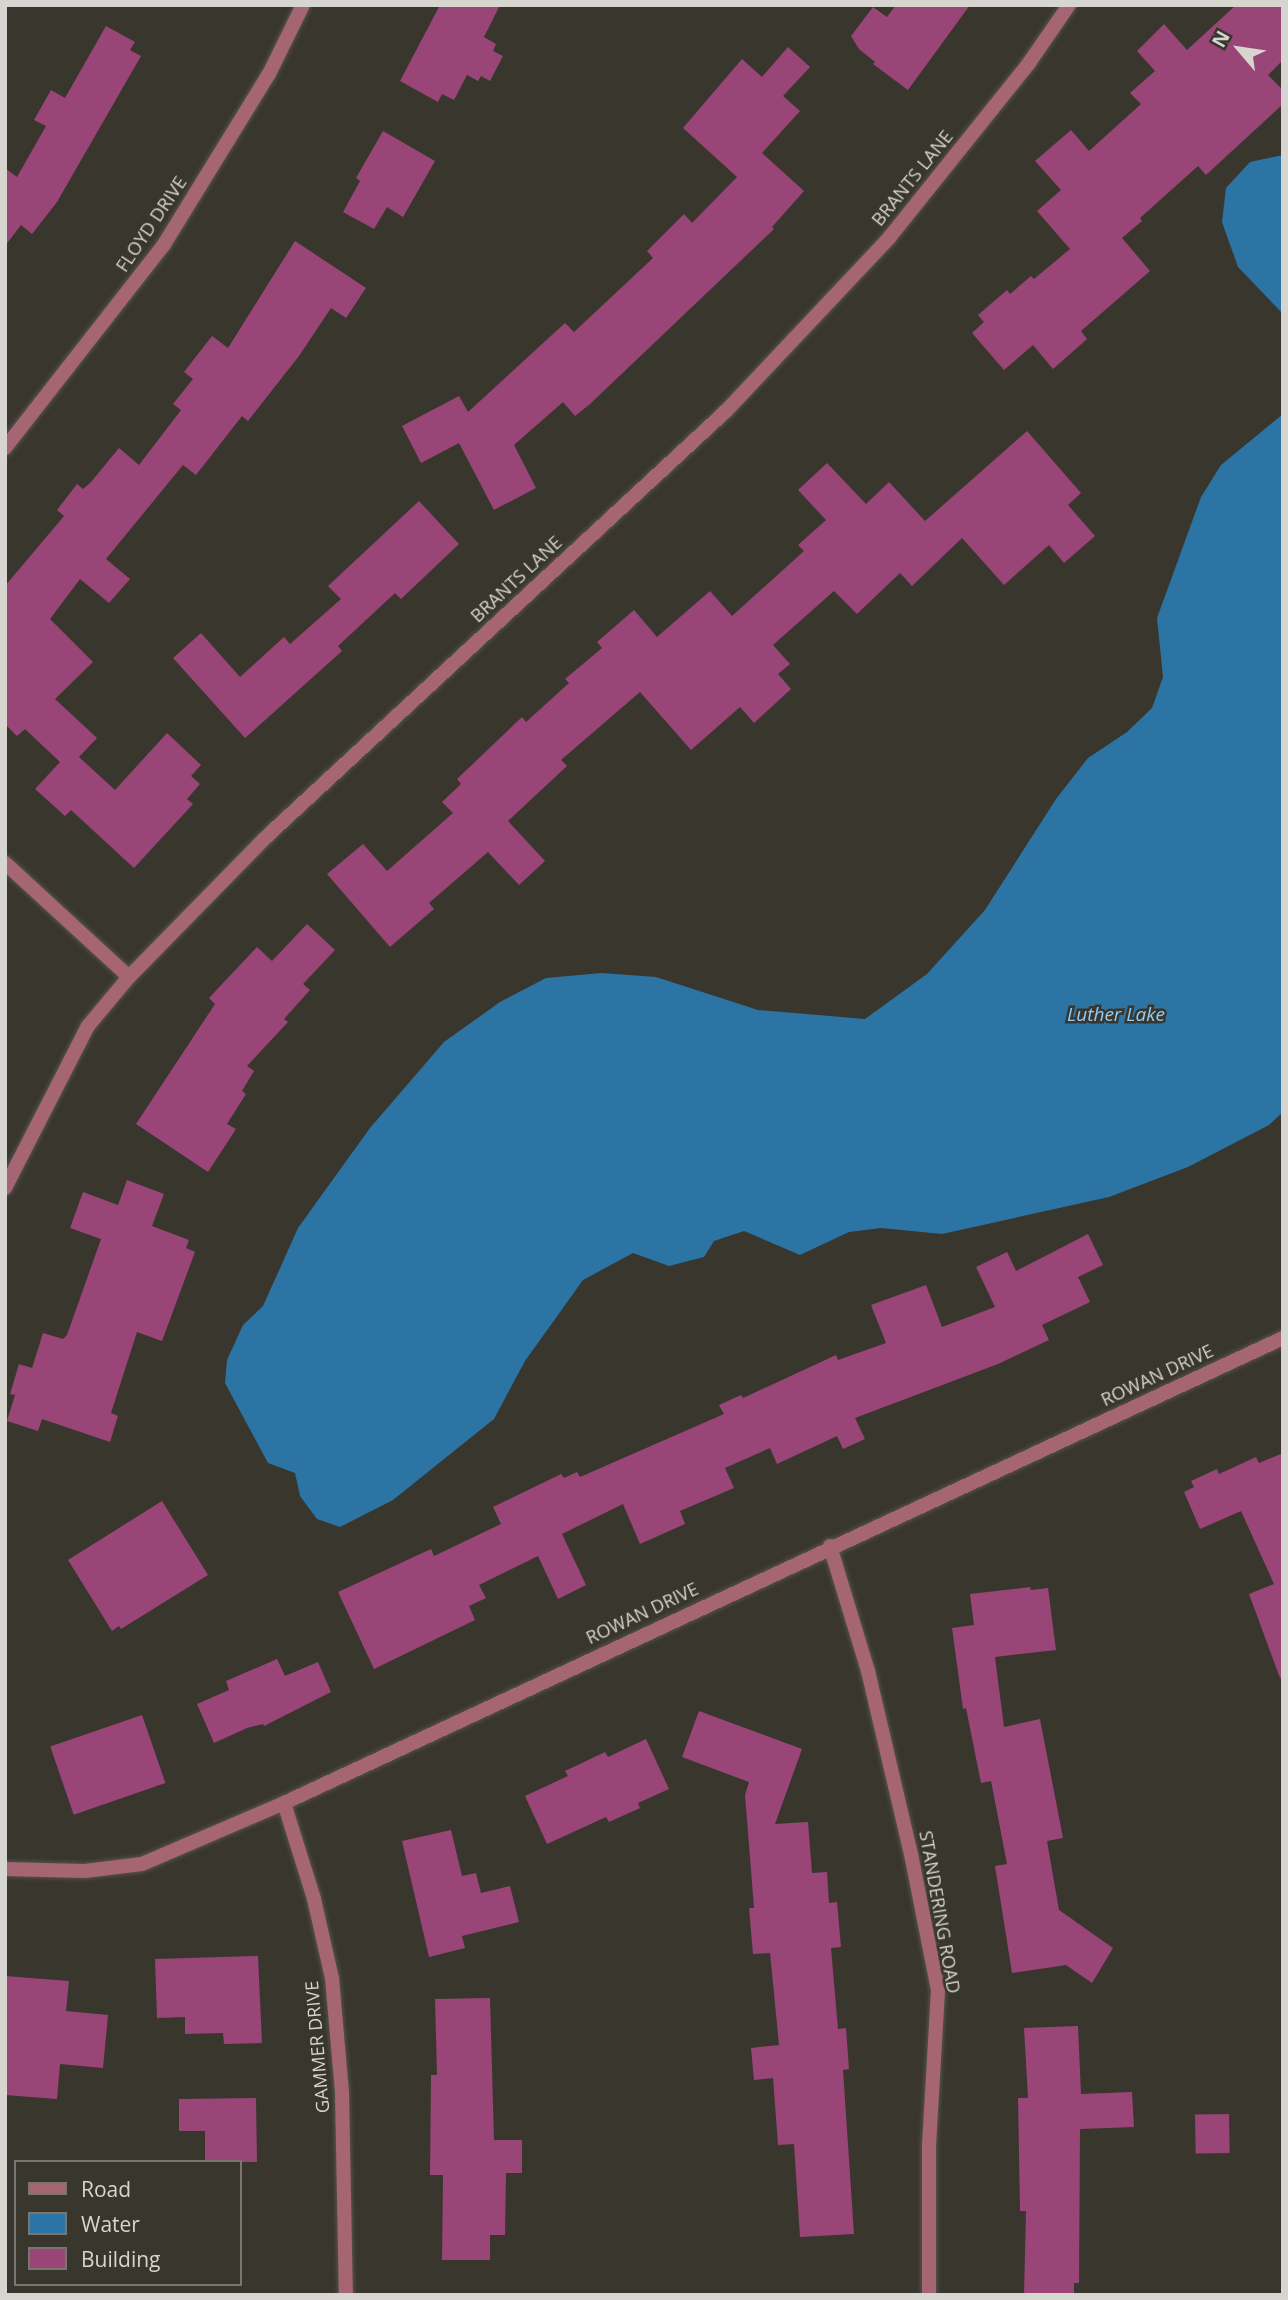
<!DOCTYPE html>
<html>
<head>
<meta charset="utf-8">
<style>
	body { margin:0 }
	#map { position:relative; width:1288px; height:2300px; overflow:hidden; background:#39362d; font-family:"Open Sans",sans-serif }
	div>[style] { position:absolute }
	.water>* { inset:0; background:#2b74a3 }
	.building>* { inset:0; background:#994578; transform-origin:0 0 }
	.roads { filter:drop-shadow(0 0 2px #55534a) drop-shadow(0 0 2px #55534a) }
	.minor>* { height:14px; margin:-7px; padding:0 7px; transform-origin:7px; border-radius:7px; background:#a56572 }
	span { translate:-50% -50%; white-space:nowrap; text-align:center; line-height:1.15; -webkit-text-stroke:5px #39362d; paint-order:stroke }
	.street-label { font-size:18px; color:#d7d5cf }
	.water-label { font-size:19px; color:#8bcdfc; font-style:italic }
	.frame { position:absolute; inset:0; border:7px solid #d7d5cf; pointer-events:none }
	.legend { position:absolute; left:14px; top:2160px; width:228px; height:126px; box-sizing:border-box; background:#39362d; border:2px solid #78766e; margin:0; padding:9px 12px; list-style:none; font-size:21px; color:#d7d5cf }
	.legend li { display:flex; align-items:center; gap:14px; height:35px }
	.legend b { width:35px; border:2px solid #78766e }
	.north { position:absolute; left:1204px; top:14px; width:70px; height:70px; -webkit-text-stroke:5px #39362d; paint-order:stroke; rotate:299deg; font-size:19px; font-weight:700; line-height:28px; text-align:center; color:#d7d5cf }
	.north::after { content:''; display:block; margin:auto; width:24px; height:32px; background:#d7d5cf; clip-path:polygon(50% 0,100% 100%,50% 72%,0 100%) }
</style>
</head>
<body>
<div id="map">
	<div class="water">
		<i style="clip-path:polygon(1283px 155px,1283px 314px,1238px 267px,1222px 222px,1226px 188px,1250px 162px)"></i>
		<i style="clip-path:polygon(1283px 414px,1283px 1112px,1269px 1125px,1188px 1167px,1109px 1197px,942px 1234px,881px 1228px,849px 1232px,800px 1255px,744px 1231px,714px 1241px,704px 1257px,669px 1266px,633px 1253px,583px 1280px,525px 1361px,494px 1419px,393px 1500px,340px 1527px,317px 1519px,300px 1496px,295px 1473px,268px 1463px,225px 1383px,227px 1360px,243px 1325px,263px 1306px,298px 1228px,370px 1128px,444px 1042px,500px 1002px,546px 978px,602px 973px,656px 977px,758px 1010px,865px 1019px,927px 974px,985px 910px,1056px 799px,1088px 758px,1127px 732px,1152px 708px,1163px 677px,1157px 618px,1201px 497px,1221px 465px)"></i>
	</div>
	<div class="building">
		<i style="clip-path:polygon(440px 5px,500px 5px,484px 37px,496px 44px,493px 51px,503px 56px,490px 81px,481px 76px,478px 81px,467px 75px,454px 100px,442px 94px,438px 102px,400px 81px)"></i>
		<i style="clip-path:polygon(896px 5px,970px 5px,908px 90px,873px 64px,875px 62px,859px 49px,851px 36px,873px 7px,887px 17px)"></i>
		<i style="clip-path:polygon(1236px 5px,1283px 5px,1283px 60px,1268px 75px,1283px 90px,1283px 104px,1206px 175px,1198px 166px,1140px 218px,1142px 221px,1122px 238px,1150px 271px,1081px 331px,1087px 339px,1053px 369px,1033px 345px,1004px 370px,972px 333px,984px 322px,978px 315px,1007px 290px,1010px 294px,1031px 276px,1034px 279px,1070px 249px,1037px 211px,1061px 190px,1035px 161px,1071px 130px,1089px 151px,1141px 104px,1130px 93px,1155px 71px,1137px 51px,1164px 24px,1187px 50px)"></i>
		<i style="clip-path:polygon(106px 26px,135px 42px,130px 50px,141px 56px,57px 202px,32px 234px,21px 225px,5px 246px,5px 168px,17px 177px,46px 126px,34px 120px,51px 90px,65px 98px)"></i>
		<i style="clip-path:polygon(788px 47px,810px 67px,783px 96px,800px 111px,762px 153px,804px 191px,772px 227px,774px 229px,590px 404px,575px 416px,563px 402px,514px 445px,536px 488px,494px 510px,459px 443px,421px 463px,402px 426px,459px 396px,468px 412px,565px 323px,574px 332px,653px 258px,647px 251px,684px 214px,692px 223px,737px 177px,683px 128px,742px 59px,762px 77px)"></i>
		<i style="clip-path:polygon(383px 131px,435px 161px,403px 217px,387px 207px,374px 229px,343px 212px,360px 181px,356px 178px)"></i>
		<i style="clip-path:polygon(295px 241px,366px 288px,346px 318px,331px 308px,299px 356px,248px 421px,242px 416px,196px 475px,183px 465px,106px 559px,130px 579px,109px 603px,80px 579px,50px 619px,93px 662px,55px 699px,97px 738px,79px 757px,115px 790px,167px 733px,201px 765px,191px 776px,200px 784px,187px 799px,193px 804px,134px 868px,71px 810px,65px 816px,35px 789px,60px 762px,25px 729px,17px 736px,5px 724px,5px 586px,64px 516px,57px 510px,77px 484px,83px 489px,91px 482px,119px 448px,139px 465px,181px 410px,173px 404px,193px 379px,184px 372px,212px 336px,228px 348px)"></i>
		<i style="clip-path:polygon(1027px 431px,1081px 493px,1068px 505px,1095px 536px,1064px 563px,1049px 545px,1004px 585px,962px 538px,912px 586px,900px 573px,857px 614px,834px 591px,773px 645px,790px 664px,778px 674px,791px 689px,754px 723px,740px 707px,691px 750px,640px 692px,561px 760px,567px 766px,508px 821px,545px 861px,519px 885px,488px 852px,429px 903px,434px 909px,390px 947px,327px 874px,363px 844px,387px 871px,453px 813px,442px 802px,461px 784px,457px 779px,522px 717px,526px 722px,569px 683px,565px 679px,602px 648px,597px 642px,634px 610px,657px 637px,710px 591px,732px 616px,804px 551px,798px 545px,826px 520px,798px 490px,827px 463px,866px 504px,889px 482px,925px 521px)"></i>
		<i style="clip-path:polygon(419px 501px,459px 544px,401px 599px,395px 593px,338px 646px,342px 651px,245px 738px,173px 658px,201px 633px,240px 677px,284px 637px,290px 644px,341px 599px,328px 586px)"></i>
		<i style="clip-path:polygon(307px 924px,335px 950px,303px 984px,310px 990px,284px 1019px,288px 1022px,247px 1066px,254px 1071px,242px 1091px,246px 1094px,227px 1124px,236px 1129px,208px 1172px,136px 1124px,215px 1004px,209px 998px,257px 947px,272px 961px)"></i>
		<i style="clip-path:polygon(127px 1180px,164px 1194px,152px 1226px,189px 1240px,186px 1248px,195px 1252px,162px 1341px,137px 1332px,111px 1413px,118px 1416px,110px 1442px,42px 1419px,38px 1431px,7px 1421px,15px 1395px,10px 1394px,19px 1364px,32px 1368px,43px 1333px,63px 1339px,67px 1335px,101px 1239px,70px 1228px,83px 1192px,118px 1205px)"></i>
		<i style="clip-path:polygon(1088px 1234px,1103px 1265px,1078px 1277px,1090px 1302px,1042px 1325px,1049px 1340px,998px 1364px,855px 1418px,865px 1439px,843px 1449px,837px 1436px,777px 1464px,770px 1448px,725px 1468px,734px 1488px,680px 1511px,685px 1524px,640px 1544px,623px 1504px,562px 1534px,586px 1585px,558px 1599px,538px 1556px,479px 1585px,486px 1598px,469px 1606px,475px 1620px,374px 1669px,338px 1592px,431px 1549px,434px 1556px,501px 1524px,493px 1507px,561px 1474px,564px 1478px,577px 1472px,580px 1477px,724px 1414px,719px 1405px,741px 1395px,743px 1398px,836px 1355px,838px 1360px,886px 1343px,871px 1305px,926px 1285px,942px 1327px,995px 1307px,976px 1267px,1007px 1252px,1016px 1271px)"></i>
		<i style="clip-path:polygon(1283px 1453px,1283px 1677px,1280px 1678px,1249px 1594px,1274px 1584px,1241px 1511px,1200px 1529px,1184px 1492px,1194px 1487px,1191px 1481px,1217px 1469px,1219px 1474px,1256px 1457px,1259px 1463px)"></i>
		<i style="clip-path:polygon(162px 1501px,208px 1575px,121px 1629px,119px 1626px,112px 1631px,68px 1560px)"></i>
		<i style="clip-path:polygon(1030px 1587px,1031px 1590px,1048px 1588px,1056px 1650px,995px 1657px,1004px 1727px,1040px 1719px,1063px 1838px,1047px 1841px,1059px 1910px,1113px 1948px,1092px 1983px,1066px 1965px,1012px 1973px,995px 1866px,1007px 1864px,991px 1781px,981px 1783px,966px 1708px,963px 1709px,952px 1628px,974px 1625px,970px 1594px)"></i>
		<i style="clip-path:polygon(277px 1659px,285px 1676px,318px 1662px,331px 1692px,264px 1726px,263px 1724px,247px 1728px,214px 1743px,197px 1704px,229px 1690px,226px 1681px)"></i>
		<i style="clip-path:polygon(699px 1711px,802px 1749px,775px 1824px,808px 1822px,812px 1873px,827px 1872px,829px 1903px,837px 1902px,841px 1947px,831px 1948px,838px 2029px,846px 2028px,849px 2069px,843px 2070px,854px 2234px,800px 2237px,794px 2144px,778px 2145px,773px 2078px,754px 2080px,751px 2048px,779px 2045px,770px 1953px,753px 1954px,749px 1908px,754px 1908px,745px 1795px,749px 1782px,682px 1757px)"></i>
		<i style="left:142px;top:1715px;width:72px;height:97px;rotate:71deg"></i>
		<i style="clip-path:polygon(646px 1739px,669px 1789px,638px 1803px,640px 1808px,609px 1822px,606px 1817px,547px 1844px,525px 1796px,568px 1776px,565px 1771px,605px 1752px,608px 1757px)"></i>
		<i style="clip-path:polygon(451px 1830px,462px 1876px,476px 1873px,481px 1893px,510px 1886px,519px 1922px,462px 1936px,465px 1948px,429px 1957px,402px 1841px)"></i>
		<i style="clip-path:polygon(258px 1956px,262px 2043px,224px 2044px,223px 2033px,185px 2034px,185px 2017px,157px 2018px,155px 1959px)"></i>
		<i style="clip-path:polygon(5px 1976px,69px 1981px,66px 2011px,108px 2015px,103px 2068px,60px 2064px,57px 2099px,5px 2095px)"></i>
		<i style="clip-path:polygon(490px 1998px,494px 2140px,522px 2140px,522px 2173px,506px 2173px,505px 2235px,490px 2235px,490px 2260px,442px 2260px,443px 2175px,430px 2175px,431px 2075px,437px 2075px,435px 1999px)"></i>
		<i style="clip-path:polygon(1078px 2026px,1081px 2094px,1132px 2092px,1134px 2127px,1080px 2129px,1079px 2283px,1074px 2283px,1074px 2295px,1024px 2295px,1026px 2211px,1020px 2211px,1018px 2098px,1028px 2098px,1024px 2028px)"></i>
		<i style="clip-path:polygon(256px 2098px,257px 2162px,205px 2162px,205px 2131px,179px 2131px,179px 2099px)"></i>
		<i style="left:1229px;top:2114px;width:39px;height:34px;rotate:89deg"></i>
	</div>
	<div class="roads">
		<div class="minor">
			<i style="left:5px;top:448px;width:256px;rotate:-52deg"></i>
			<i style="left:163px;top:246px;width:202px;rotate:-58.4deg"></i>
			<i style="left:269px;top:74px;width:77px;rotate:-63.8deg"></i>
			<i style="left:5px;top:863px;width:168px;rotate:42.6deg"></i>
			<i style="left:5px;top:1188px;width:182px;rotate:-62.9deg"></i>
			<i style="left:88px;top:1026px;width:64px;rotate:-50.1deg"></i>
			<i style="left:129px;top:977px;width:194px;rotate:-45.6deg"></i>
			<i style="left:265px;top:838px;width:628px;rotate:-42.81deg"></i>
			<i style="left:726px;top:411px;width:238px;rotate:-46.7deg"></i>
			<i style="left:889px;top:238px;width:224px;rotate:-51.3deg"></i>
			<i style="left:1029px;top:63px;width:70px;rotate:-55.4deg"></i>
			<i style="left:830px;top:1546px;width:131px;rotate:73.1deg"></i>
			<i style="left:868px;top:1671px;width:188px;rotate:76.8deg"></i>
			<i style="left:911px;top:1854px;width:139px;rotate:78.8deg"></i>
			<i style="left:938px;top:1990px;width:155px;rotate:93.3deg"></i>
			<i style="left:929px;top:2145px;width:150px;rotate:90deg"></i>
			<i style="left:284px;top:1803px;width:101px;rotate:72.6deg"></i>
			<i style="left:314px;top:1899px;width:81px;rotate:77.2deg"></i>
			<i style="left:332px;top:1978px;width:115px;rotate:85deg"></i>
			<i style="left:342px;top:2093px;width:202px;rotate:88.9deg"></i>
			<i style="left:5px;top:1869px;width:80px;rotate:1.4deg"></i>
			<i style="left:85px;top:1871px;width:57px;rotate:-7deg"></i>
			<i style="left:142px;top:1864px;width:155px;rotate:-23.2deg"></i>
			<i style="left:284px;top:1803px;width:1102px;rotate:-24.96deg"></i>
		</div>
	</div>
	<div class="street-label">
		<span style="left:912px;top:178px;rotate:-51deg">BRANTS LANE</span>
		<span style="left:151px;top:224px;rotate:-56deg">FLOYD DRIVE</span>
		<span style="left:516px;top:579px;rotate:-43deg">BRANTS LANE</span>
		<span style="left:1157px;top:1375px;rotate:-25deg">ROWAN DRIVE</span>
		<span style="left:642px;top:1613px;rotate:-25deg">ROWAN DRIVE</span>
		<span style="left:940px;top:1912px;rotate:80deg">STANDERING ROAD</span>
		<span style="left:317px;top:2047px;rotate:-95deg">GAMMER DRIVE</span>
	</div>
	<div class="water-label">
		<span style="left:1116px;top:1015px">Luther Lake</span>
	</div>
	<div class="frame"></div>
	<ul class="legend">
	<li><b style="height:9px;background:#a56572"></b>Road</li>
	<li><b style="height:19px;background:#2b74a3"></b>Water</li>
	<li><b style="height:19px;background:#994578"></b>Building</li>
	</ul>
	<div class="north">N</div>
</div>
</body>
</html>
